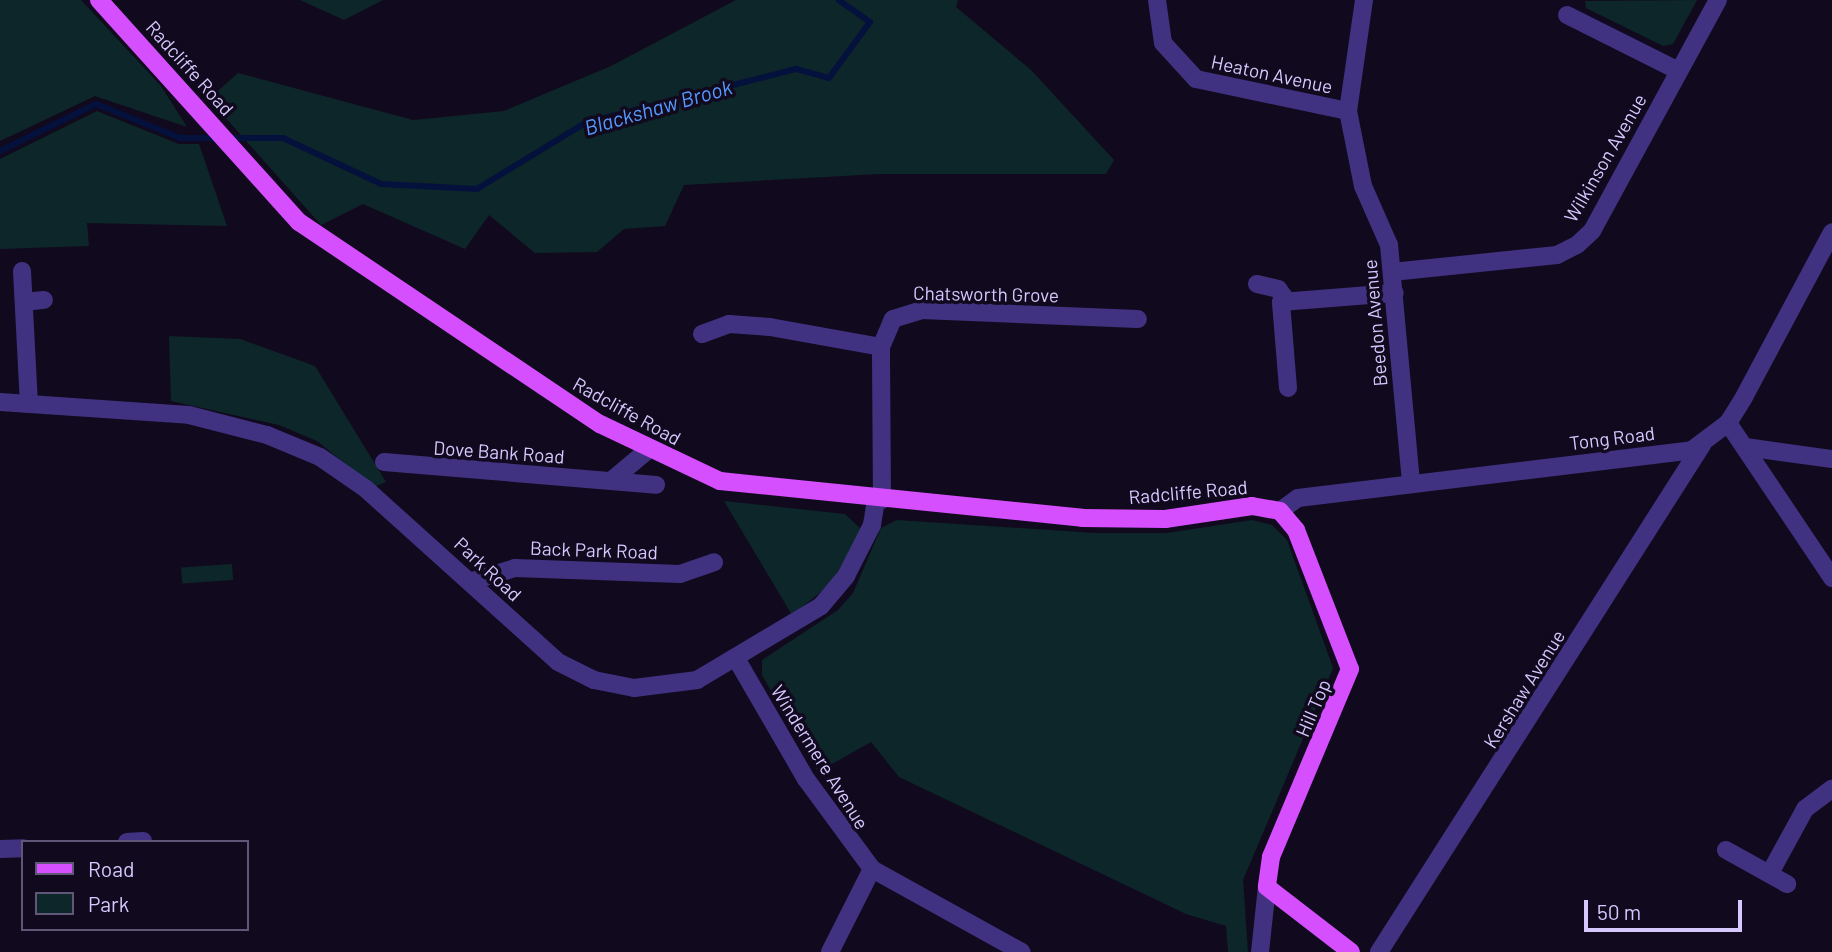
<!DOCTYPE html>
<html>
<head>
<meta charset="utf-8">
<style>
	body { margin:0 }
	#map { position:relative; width:1832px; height:952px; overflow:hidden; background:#110a1e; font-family:Barlow,sans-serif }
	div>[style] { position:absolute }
	.green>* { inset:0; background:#0d2629; transform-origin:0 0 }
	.stream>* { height:6px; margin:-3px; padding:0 3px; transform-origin:3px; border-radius:3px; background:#05113d }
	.minor>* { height:18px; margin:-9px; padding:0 9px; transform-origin:9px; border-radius:9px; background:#403281 }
	.major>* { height:18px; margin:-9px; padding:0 9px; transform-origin:9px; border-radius:9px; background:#d64fff }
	span { translate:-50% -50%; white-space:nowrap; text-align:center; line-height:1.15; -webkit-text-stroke:7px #110a1e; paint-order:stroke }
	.street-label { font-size:19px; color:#d6c8ff }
	.water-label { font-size:21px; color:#5699ff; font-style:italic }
	.legend { position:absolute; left:21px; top:840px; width:228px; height:91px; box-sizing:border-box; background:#110a1e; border:2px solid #605678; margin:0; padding:9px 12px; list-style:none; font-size:21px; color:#d6c8ff }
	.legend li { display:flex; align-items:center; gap:14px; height:35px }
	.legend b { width:35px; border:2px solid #605678 }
	.scale { position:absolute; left:1584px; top:900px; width:158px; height:32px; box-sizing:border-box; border:4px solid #d6c8ff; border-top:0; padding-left:9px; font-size:21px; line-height:24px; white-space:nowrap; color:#d6c8ff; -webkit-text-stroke:5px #110a1e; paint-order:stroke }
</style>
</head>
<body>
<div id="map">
	<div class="green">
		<i style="clip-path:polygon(0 0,81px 0,161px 86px,187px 127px,95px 96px,0 141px)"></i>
		<i style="clip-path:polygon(300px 0,383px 0,344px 20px)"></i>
		<i style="clip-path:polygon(736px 0,958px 0,956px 7px,1031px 70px,1114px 160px,1106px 174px,879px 174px,684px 185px,665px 226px,624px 229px,597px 252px,535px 253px,489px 215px,465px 249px,363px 204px,321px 225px,209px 99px,238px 73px,413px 120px,504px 111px,611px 66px)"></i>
		<i style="clip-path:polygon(1697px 0,1673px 44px,1663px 46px,1586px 8px,1585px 1px)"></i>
		<i style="clip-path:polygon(97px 111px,179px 144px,199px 144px,227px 226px,87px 223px,89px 246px,0 249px,0 159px)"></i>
		<i style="clip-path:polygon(169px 336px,240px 339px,315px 366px,386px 482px,374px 487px,317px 441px,279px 425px,171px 401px)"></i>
		<i style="clip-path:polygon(724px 501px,845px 514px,862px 530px,831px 584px,792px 615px)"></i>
		<i style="clip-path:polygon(897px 520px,1094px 533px,1167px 533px,1252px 520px,1272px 525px,1287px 540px,1333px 668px,1243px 880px,1248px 952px,1228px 952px,1226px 926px,1186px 914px,899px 777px,871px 742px,818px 772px,762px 675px,762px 660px,838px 610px,853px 593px,881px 528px)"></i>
		<i style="left:232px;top:564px;width:16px;height:51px;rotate:86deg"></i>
	</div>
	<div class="stream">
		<i style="left:229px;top:138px;width:54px"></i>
		<i style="left:283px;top:138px;width:108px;rotate:25.1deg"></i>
		<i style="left:381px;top:184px;width:96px;rotate:3deg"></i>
		<i style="left:477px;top:189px;width:127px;rotate:-31.4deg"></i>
		<i style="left:585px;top:123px;width:218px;rotate:-14.4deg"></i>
		<i style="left:796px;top:69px;width:34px;rotate:15deg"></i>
		<i style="left:829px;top:78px;width:69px;rotate:-53.8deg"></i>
		<i style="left:870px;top:22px;width:38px;rotate:-145deg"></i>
		<i style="left:0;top:151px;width:107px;rotate:-26.1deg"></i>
		<i style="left:96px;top:104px;width:91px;rotate:22deg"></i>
		<i style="left:180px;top:138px;width:38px"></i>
	</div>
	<div class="minor">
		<i style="left:1157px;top:0;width:43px;rotate:82.1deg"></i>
		<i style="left:1163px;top:43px;width:49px;rotate:47.5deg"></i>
		<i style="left:1196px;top:79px;width:155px;rotate:11.9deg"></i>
		<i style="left:1364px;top:0;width:112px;rotate:98.2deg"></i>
		<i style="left:1348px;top:111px;width:76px;rotate:78.7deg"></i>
		<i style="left:1363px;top:186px;width:64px;rotate:66.2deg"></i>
		<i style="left:1389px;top:245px;width:238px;rotate:84.7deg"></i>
		<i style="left:1567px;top:15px;width:125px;rotate:26.6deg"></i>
		<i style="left:22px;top:271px;width:133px;rotate:87deg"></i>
		<i style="left:1392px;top:272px;width:166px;rotate:-5.9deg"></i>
		<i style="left:1557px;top:255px;width:22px;rotate:-27deg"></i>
		<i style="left:1577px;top:245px;width:21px;rotate:-43deg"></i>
		<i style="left:1592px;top:231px;width:263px;rotate:-61.4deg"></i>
		<i style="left:1257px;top:284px;width:22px;rotate:13deg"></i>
		<i style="left:1278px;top:289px;width:15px;rotate:53deg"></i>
		<i style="left:24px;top:302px;width:20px;rotate:-6deg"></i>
		<i style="left:702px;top:334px;width:29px;rotate:-20deg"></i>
		<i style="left:729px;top:324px;width:41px;rotate:4.2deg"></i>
		<i style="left:770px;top:327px;width:113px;rotate:10.2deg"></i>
		<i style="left:1288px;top:388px;width:86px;rotate:-94.7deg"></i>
		<i style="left:1281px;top:302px;width:114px;rotate:-4.5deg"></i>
		<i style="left:0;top:402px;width:189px;rotate:3.9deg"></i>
		<i style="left:189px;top:415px;width:81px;rotate:14.4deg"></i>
		<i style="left:267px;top:435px;width:57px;rotate:22.5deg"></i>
		<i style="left:320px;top:457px;width:56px;rotate:34.8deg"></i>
		<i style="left:366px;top:489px;width:258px;rotate:42deg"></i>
		<i style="left:558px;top:662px;width:40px;rotate:26.6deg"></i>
		<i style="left:594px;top:680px;width:41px;rotate:11.3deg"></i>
		<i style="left:634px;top:688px;width:64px;rotate:-7.2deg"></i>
		<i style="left:697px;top:680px;width:144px;rotate:-30.8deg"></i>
		<i style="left:821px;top:606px;width:39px;rotate:-50deg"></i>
		<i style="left:846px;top:576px;width:57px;rotate:-63deg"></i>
		<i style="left:872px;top:525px;width:25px;rotate:-81deg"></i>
		<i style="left:1728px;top:423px;width:187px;rotate:56.1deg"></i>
		<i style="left:1745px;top:447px;width:88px;rotate:7.9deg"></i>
		<i style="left:384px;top:462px;width:273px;rotate:4.8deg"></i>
		<i style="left:611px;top:481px;width:48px;rotate:-40deg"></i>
		<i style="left:882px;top:500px;width:153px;rotate:-90.4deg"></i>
		<i style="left:881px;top:347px;width:30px;rotate:-67deg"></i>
		<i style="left:893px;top:319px;width:30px;rotate:-17deg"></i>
		<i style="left:922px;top:310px;width:216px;rotate:2.4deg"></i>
		<i style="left:1280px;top:511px;width:22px;rotate:-36deg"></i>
		<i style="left:1298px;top:498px;width:397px;rotate:-6.9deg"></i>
		<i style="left:1692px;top:450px;width:45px;rotate:-36.9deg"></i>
		<i style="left:1728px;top:423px;width:28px;rotate:-58deg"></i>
		<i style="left:1743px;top:399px;width:189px;rotate:-61.9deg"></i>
		<i style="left:472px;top:581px;width:45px;rotate:-16.8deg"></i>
		<i style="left:515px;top:568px;width:165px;rotate:2.1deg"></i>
		<i style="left:680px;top:574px;width:36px;rotate:-19deg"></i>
		<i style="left:737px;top:660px;width:138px;rotate:59.9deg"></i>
		<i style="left:806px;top:779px;width:112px;rotate:53.7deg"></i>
		<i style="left:872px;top:869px;width:171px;rotate:29deg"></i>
		<i style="left:127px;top:842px;width:16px;rotate:-4deg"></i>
		<i style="left:0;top:849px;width:23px;rotate:-2deg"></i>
		<i style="left:1726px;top:850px;width:70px;rotate:29.1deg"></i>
		<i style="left:1770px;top:873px;width:73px;rotate:-61.3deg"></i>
		<i style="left:1805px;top:809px;width:34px;rotate:-37deg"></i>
		<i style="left:830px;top:952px;width:93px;rotate:-63.2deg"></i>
		<i style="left:1260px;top:952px;width:65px;rotate:-83.9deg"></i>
		<i style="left:1379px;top:952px;width:601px;rotate:-57.5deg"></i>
	</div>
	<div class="major">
		<i style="left:99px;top:0;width:299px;rotate:48deg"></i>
		<i style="left:299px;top:222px;width:362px;rotate:33.9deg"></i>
		<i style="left:600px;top:424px;width:133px;rotate:25.4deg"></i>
		<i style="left:720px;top:481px;width:364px;rotate:5.8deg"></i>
		<i style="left:1082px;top:518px;width:83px;rotate:0.7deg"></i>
		<i style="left:1165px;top:519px;width:88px;rotate:-8.5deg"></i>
		<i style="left:1252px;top:506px;width:28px;rotate:10deg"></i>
		<i style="left:1280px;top:511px;width:25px;rotate:50deg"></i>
		<i style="left:1296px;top:530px;width:149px;rotate:68.8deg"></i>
		<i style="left:1350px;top:669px;width:204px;rotate:112.8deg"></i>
		<i style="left:1271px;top:857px;width:30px;rotate:98deg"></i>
		<i style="left:1267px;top:887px;width:106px;rotate:37.7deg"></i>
	</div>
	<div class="street-label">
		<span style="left:190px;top:68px;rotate:48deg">Radcliffe Road</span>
		<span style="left:1272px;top:74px;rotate:12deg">Heaton Avenue</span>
		<span style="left:1605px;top:158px;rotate:-60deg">Wilkinson Avenue</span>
		<span style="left:986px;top:294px;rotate:1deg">Chatsworth Grove</span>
		<span style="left:1375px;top:323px;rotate:-95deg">Beedon Avenue</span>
		<span style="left:627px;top:411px;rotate:29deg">Radcliffe Road</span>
		<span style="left:1612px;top:438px;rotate:-7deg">Tong Road</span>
		<span style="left:499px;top:452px;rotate:4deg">Dove Bank Road</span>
		<span style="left:1188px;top:492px;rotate:-5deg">Radcliffe Road</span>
		<span style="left:594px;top:550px;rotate:2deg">Back Park Road</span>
		<span style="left:488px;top:569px;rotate:43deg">Park Road</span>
		<span style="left:1524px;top:689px;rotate:-58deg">Kershaw Avenue</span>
		<span style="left:1313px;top:708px;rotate:-67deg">Hill Top</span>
		<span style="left:820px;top:757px;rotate:58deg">Windermere Avenue</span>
	</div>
	<div class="water-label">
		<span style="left:658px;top:107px;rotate:-16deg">Blackshaw Brook</span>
	</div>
	<ul class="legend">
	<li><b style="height:9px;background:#d64fff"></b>Road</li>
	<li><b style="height:19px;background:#0d2629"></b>Park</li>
	</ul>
	<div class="scale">50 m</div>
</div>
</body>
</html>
